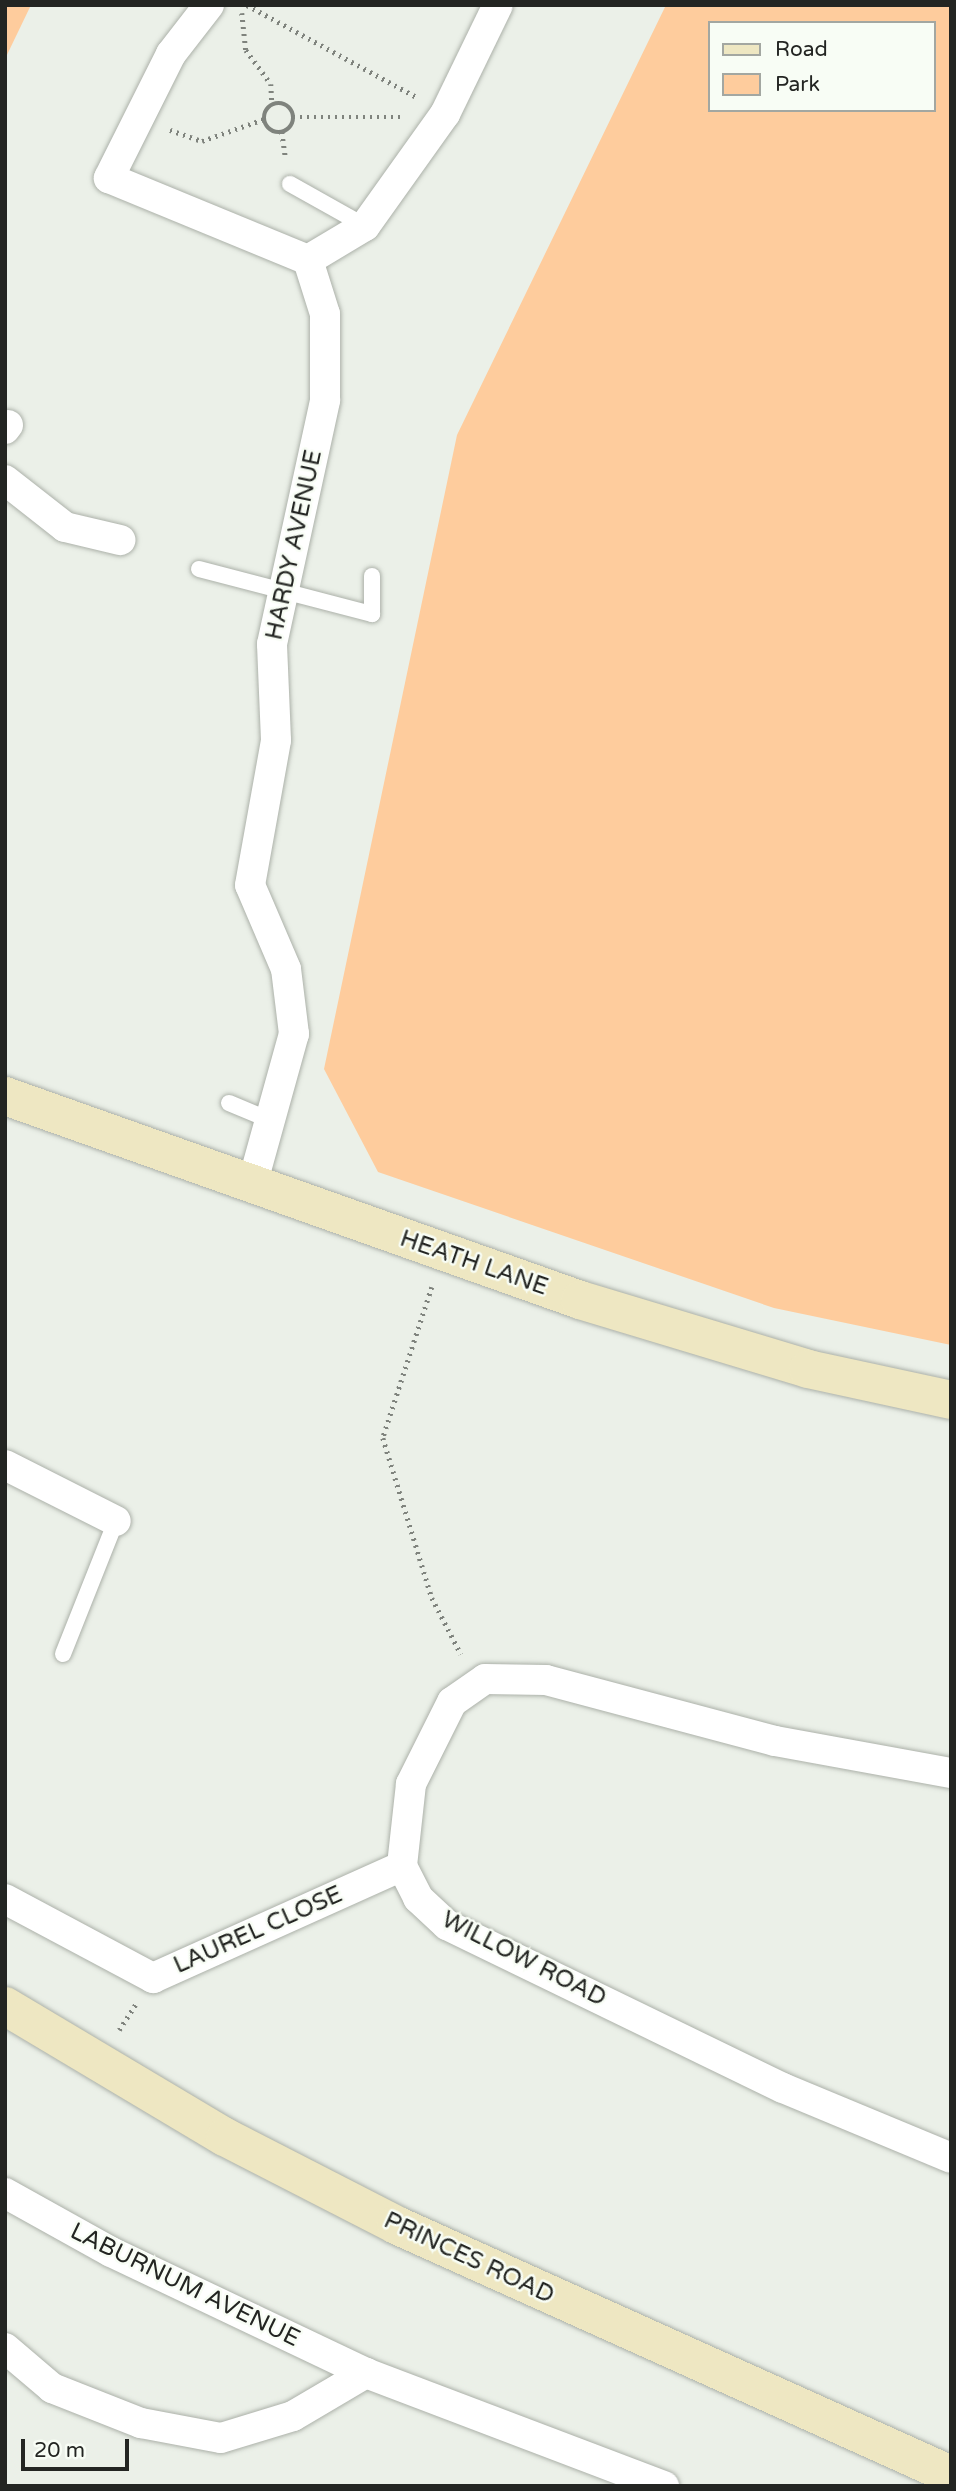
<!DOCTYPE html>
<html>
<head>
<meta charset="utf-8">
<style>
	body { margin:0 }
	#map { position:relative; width:956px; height:2491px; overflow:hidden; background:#ebf0e8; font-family:"Varela Round",sans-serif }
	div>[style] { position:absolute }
	.green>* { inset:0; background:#fecc9d }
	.path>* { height:4.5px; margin-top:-2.25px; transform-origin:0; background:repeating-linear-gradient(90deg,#7f837d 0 2px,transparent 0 7px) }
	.path>.ring { margin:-2.25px; padding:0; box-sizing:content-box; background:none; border:4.5px solid #7f837d; border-radius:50% }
	.roads { filter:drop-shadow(0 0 2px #acb1a9) drop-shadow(0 0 2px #acb1a9) }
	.lane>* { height:16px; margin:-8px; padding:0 8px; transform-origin:8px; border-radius:8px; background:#fff }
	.street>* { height:30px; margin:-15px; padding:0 15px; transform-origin:15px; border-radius:15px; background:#fff }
	.secondary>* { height:38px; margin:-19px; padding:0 19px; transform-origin:19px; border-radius:19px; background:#eee7c2 }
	span { translate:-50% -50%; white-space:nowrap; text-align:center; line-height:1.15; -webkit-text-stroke:5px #f8fdf5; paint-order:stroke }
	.street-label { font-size:24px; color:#232522 }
	.frame { position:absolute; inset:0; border:7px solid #232522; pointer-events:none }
	.legend { position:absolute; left:708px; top:21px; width:228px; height:91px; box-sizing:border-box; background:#f8fdf5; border:2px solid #a3a7a1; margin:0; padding:9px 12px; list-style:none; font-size:21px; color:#232522 }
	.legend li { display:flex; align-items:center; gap:14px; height:35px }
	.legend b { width:35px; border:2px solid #a3a7a1 }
	.scale { position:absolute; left:21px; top:2439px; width:108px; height:32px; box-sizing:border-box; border:4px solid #232522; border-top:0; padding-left:9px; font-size:21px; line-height:24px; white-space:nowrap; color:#232522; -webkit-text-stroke:5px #f8fdf5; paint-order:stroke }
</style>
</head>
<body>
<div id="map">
	<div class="green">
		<i style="clip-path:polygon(5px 5px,31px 5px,5px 59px)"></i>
		<i style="clip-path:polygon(evenodd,666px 5px,951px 5px,951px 1345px,774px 1308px,378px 1172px,324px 1069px,457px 435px,666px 5px,709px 23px,933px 23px,933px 110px,709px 110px,709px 23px)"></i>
	</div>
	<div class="path">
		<i style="left:247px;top:5px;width:195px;rotate:28.5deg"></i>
		<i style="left:242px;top:13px;width:37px;rotate:84deg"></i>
		<i style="left:246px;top:50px;width:42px;rotate:53.7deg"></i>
		<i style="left:271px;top:84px;width:20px;rotate:87deg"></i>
		<i class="ring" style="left:264px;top:103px;width:25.5px;height:25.5px"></i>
		<i style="left:293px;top:117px;width:108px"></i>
		<i style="left:170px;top:130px;width:34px;rotate:19deg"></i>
		<i style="left:202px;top:141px;width:66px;rotate:-19.5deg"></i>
		<i style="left:282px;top:132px;width:27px;rotate:82deg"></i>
		<i style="left:432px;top:1287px;width:159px;rotate:108deg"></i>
		<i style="left:383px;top:1438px;width:167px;rotate:73deg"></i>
		<i style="left:432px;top:1598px;width:63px;rotate:62.6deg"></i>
		<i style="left:119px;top:2030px;width:30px;rotate:-57deg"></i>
	</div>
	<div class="roads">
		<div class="lane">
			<i style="left:290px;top:184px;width:86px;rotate:29.2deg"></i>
			<i style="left:199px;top:569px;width:179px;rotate:14.6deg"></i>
			<i style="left:372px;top:614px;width:38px;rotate:-90deg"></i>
			<i style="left:229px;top:1103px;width:47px;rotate:22.7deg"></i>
			<i style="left:63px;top:1654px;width:143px;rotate:-68.3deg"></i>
		</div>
		<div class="street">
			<i style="left:209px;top:5px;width:62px;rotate:127.8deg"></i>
			<i style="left:171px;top:54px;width:139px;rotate:116.6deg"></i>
			<i style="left:109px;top:178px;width:215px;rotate:22.4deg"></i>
			<i style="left:5px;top:429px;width:5px;rotate:-53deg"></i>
			<i style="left:5px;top:480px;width:76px;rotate:38.1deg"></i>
			<i style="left:65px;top:527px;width:57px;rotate:13.3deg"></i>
			<i style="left:252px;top:1185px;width:157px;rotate:-74.5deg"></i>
			<i style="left:294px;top:1034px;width:65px;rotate:-97deg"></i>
			<i style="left:286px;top:969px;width:91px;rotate:-113.2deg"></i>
			<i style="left:250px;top:885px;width:147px;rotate:-79.8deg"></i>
			<i style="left:276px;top:740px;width:96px;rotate:-92.4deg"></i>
			<i style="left:272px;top:644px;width:250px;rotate:-77.7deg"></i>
			<i style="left:325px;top:400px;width:86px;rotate:-90deg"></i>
			<i style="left:325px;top:314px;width:57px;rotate:-107.5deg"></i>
			<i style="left:308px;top:260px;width:66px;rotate:-30.8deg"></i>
			<i style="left:365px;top:226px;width:138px;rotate:-54.5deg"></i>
			<i style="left:445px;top:114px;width:121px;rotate:-64.1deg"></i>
			<i style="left:5px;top:1465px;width:124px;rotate:26.8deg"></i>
			<i style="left:951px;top:1773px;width:179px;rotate:-169.7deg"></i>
			<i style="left:775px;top:1741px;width:237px;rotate:-165.1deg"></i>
			<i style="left:546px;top:1680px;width:61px;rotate:-179.1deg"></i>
			<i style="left:485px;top:1679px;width:40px;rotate:145.1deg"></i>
			<i style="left:452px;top:1702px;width:92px;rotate:116.6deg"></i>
			<i style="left:411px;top:1784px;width:82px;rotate:96.3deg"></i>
			<i style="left:402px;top:1866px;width:36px;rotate:63deg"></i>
			<i style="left:418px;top:1898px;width:40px;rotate:43deg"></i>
			<i style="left:447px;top:1925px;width:373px;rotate:25.9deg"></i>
			<i style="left:783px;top:2088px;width:182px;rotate:22.6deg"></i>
			<i style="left:5px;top:1899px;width:168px;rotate:28.1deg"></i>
			<i style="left:153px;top:1978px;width:273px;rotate:-24.2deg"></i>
			<i style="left:5px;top:2193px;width:121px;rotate:29.1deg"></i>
			<i style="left:111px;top:2252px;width:282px;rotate:25.4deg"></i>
			<i style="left:366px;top:2373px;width:319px;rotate:20.8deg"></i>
			<i style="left:5px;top:2348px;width:62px;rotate:40.4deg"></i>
			<i style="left:52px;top:2388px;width:96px;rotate:21.5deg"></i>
			<i style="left:141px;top:2423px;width:81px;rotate:10.6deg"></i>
			<i style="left:221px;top:2438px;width:75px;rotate:-17deg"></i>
			<i style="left:293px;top:2416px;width:85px;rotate:-30.5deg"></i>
		</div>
		<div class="secondary">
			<i style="left:5px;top:1096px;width:610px;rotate:19.53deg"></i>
			<i style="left:580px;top:1300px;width:238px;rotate:16.8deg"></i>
			<i style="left:808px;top:1369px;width:146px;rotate:12.2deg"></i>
			<i style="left:5px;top:2006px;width:256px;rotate:30.8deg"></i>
			<i style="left:225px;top:2137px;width:192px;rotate:27.2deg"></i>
			<i style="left:396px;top:2225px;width:609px;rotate:24.25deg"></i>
		</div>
	</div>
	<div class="street-label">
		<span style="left:294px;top:545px;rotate:-78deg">HARDY AVENUE</span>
		<span style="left:474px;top:1263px;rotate:19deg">HEATH LANE</span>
		<span style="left:258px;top:1930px;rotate:-24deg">LAUREL CLOSE</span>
		<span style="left:524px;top:1959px;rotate:27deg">WILLOW ROAD</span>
		<span style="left:469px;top:2258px;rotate:25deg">PRINCES ROAD</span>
		<span style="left:185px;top:2285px;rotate:26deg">LABURNUM AVENUE</span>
	</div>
	<div class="frame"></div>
	<ul class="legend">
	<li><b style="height:9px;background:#eee7c2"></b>Road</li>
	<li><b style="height:19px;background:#fecc9d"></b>Park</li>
	</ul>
	<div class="scale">20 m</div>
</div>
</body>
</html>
